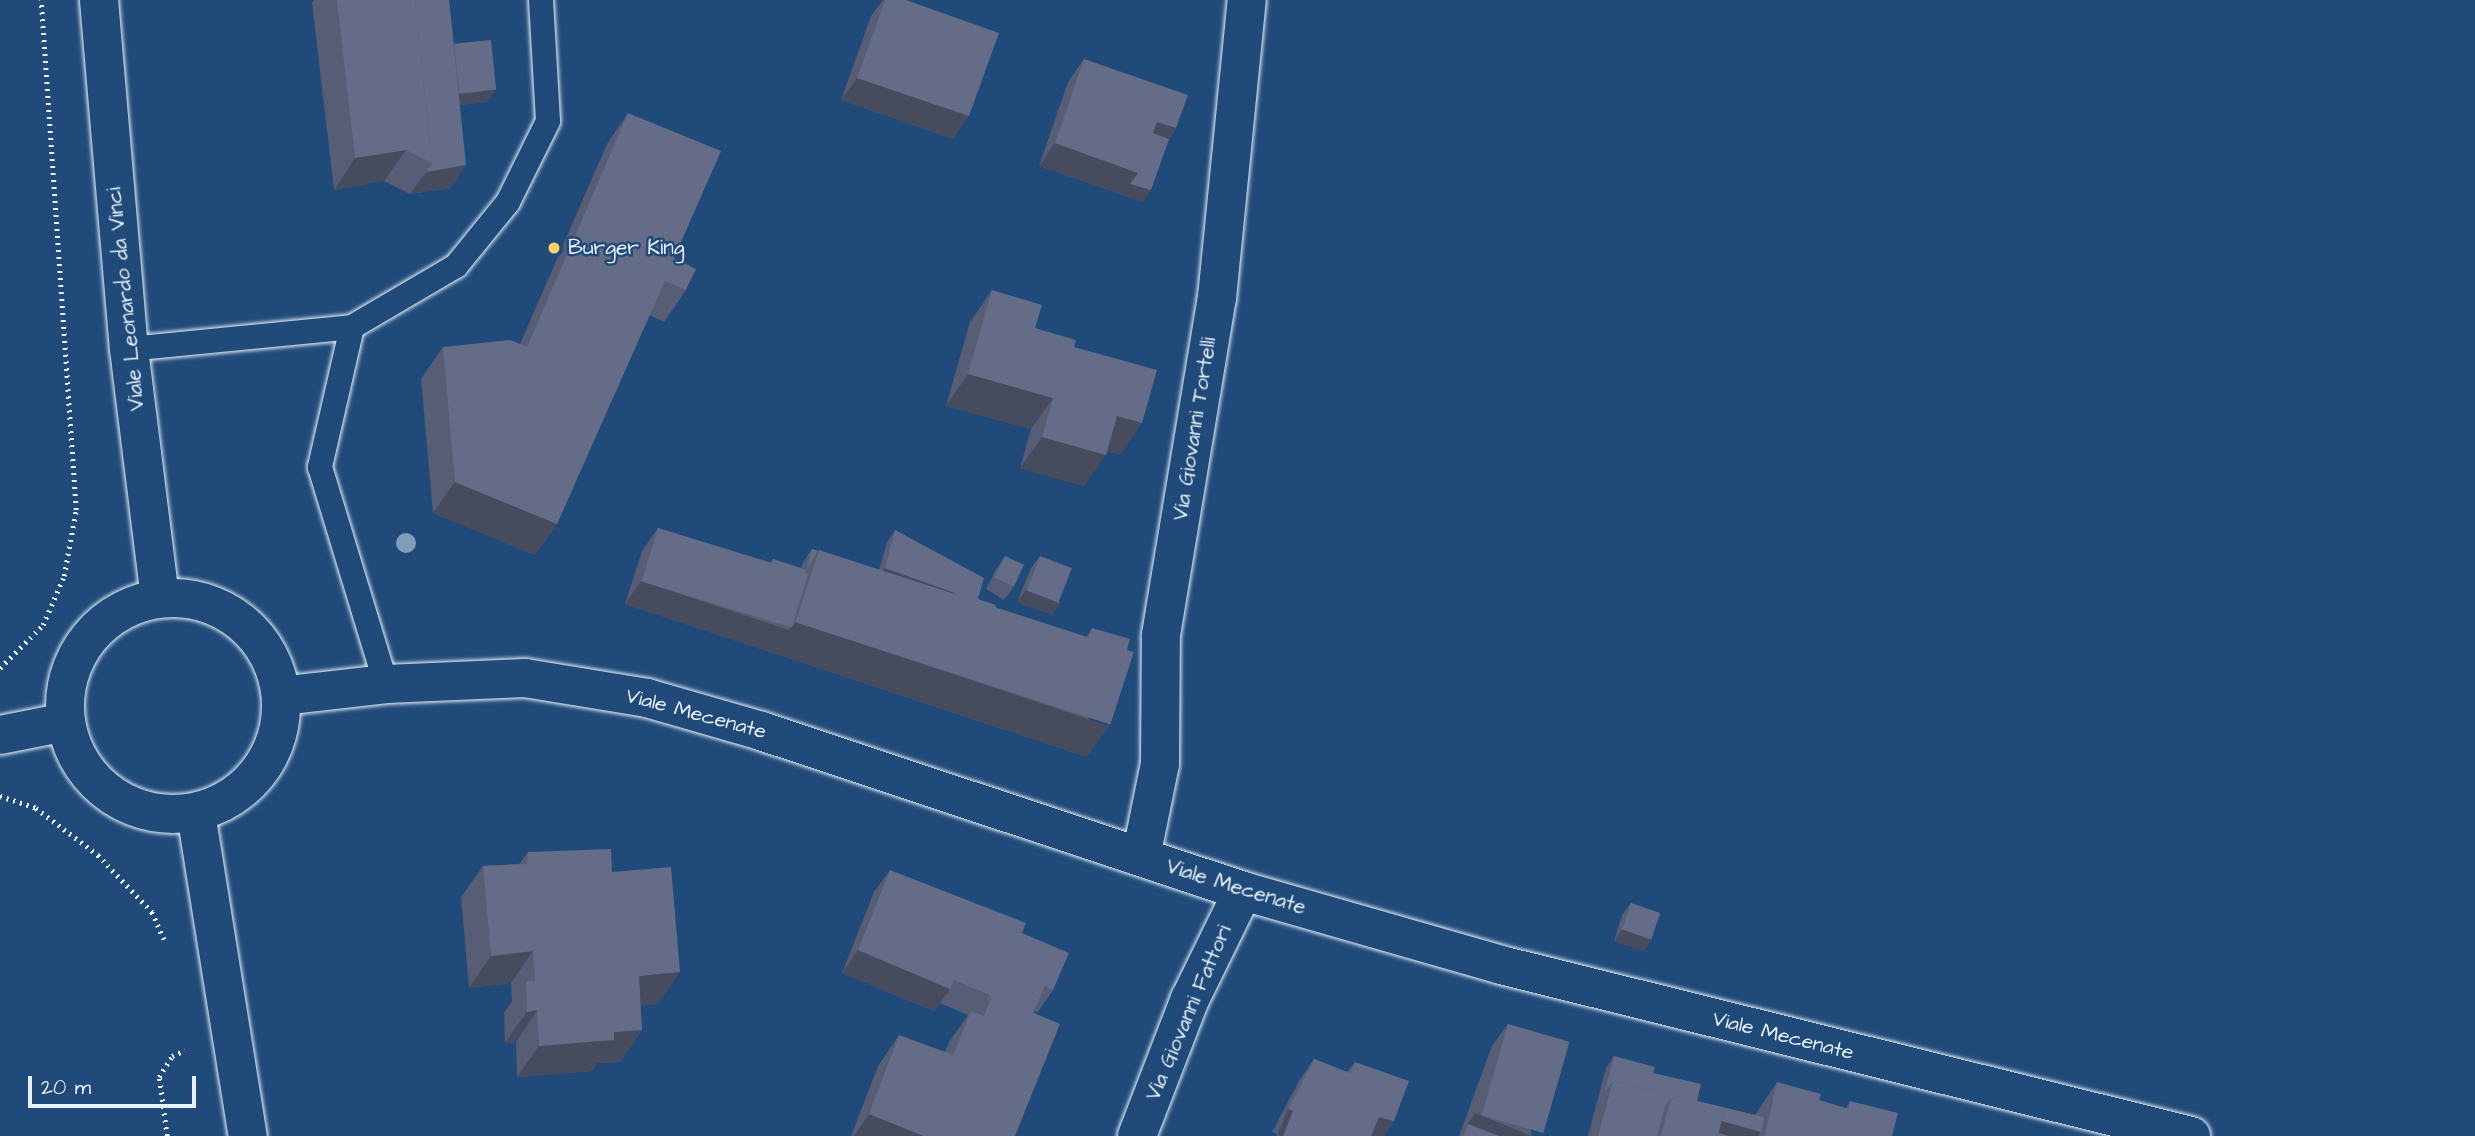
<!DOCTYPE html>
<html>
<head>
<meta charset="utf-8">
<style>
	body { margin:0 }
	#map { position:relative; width:2475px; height:1136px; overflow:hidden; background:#1f4a7a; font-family:"Architects Daughter",sans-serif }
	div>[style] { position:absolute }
	.path>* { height:4.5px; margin-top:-2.25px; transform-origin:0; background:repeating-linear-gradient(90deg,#e8f1f8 0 2px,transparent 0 7px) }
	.roads { filter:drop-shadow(0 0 2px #e8f1f8) drop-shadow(0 0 2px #e8f1f8) }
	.lane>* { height:24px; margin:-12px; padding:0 12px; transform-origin:12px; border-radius:12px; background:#1f4a7a }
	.street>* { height:38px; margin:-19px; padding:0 19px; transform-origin:19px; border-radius:19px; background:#1f4a7a }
	.secondary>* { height:38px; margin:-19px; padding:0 19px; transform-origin:19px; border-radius:19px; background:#1f4a7a }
	.secondary>.ring { margin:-19px; padding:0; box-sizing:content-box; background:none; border:38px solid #1f4a7a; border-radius:50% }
	.trees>* { width:20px; height:20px; margin:-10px; border-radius:50%; background:#819cb6 }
	.wall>* { inset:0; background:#565d74 }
	.shaded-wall>* { inset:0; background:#464c5e; transform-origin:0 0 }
	.building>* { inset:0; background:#646c87; transform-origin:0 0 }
	.dots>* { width:19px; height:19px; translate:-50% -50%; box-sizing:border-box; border:4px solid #1f4a7a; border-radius:50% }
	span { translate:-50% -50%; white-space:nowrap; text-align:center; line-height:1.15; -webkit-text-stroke:5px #1f4a7a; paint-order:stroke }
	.poi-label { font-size:21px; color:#e8f1f8 }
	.left { translate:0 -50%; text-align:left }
	.street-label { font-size:21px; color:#e8f1f8 }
	.scale { position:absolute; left:28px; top:1076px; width:168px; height:32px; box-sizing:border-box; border:4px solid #e8f1f8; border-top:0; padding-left:9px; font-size:21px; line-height:24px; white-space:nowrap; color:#e8f1f8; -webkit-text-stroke:5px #1f4a7a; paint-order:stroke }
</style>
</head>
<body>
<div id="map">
	<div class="path">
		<i style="left:0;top:668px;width:61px;rotate:-45deg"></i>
		<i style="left:43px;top:625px;width:53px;rotate:-66.8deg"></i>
		<i style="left:64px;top:576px;width:67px;rotate:-79.7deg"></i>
		<i style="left:76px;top:510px;width:511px;rotate:-93.93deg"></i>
		<i style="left:0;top:796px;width:38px;rotate:18deg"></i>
		<i style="left:36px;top:808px;width:78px;rotate:37.2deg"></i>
		<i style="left:98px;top:855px;width:79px;rotate:46.5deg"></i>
		<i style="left:152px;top:912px;width:30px;rotate:66deg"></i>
		<i style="left:167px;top:1136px;width:60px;rotate:-97.7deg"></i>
		<i style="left:159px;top:1077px;width:25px;rotate:-58deg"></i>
		<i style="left:172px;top:1056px;width:14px;rotate:-25deg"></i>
	</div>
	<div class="roads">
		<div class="lane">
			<i style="left:352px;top:327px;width:144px;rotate:102.9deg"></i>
			<i style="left:320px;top:467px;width:227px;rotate:73.1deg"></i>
			<i style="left:129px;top:349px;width:224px;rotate:-5.6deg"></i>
			<i style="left:352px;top:327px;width:121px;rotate:-30.4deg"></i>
			<i style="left:456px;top:266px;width:82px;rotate:-50.9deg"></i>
			<i style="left:508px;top:202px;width:90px;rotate:-63.7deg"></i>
			<i style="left:548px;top:121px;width:121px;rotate:-93.3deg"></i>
		</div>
		<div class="street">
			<i style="left:0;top:735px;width:67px;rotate:-11.1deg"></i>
			<i style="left:1141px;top:857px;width:95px;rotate:-78.5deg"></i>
			<i style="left:1160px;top:764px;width:129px;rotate:-89.6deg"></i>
			<i style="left:1161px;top:635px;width:342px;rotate:-80.6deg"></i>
			<i style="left:1217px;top:298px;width:300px;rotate:-84.3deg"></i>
			<i style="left:1137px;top:1136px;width:147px;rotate:-68.9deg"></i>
			<i style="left:1190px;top:999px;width:120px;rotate:-63.9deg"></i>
		</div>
		<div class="secondary">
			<i style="left:99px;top:0;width:350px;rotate:85.1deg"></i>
			<i style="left:129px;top:349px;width:251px;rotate:82.9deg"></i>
			<i class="ring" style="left:65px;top:598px;width:178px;height:178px"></i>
			<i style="left:281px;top:696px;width:106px;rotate:-6.5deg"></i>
			<i style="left:386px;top:684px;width:139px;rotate:-2.5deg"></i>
			<i style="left:525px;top:678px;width:124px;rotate:9.3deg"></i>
			<i style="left:647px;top:698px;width:119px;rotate:16.1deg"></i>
			<i style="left:761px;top:731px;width:508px;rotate:18.36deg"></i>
			<i style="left:1243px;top:891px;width:268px;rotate:16deg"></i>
			<i style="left:1501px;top:965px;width:711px;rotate:13.92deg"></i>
			<i style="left:196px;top:813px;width:327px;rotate:80.9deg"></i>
		</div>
	</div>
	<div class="trees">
		<i style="left:406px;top:543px"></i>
	</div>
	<div class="wall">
		<i style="clip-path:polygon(314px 0,449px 0,454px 44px,487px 102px,460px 105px,451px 188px,410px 194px,384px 181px,334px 190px,312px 3px)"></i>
		<i style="clip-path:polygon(883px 0,906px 0,953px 139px,841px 100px,871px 16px)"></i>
		<i style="clip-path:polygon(1084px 59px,1176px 128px,1169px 139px,1143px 202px,1039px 166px,1068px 82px)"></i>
		<i style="clip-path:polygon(628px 113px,674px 258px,686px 290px,664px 322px,649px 315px,557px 524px,535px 555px,433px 513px,421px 379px,443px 347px,520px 344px,607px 144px)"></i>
		<i style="clip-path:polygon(992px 290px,1035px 328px,1074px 347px,1120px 455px,1107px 451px,1084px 486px,1020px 468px,1031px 429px,946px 406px,970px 322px)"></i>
		<i style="clip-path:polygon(658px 528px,770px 563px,773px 559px,801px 568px,804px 561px,812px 549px,879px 570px,887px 542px,895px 530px,978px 599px,995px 609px,1085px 639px,1092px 628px,1087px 757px,625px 604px,642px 551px)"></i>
		<i style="clip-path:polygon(1005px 556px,1013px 588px,1004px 600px,986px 589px,997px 568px)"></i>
		<i style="clip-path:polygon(1040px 556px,1060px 603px,1052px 615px,1017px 602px,1031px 568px)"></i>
		<i style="clip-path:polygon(528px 852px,612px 872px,658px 1004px,640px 1005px,642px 1030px,620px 1062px,597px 1063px,592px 1071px,517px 1077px,516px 1042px,505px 1043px,504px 1013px,512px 1001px,511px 983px,469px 988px,461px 897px,483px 866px,519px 864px)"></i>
		<i style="clip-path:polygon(890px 870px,1022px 933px,1053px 990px,1037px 1013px,1034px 1011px,1015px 1136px,851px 1136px,878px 1066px,899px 1035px,945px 1052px,949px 1042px,968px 1015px,940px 1003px,934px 1011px,842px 973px,874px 892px)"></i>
		<i style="clip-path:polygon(1631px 903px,1652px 939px,1643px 951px,1614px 941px,1622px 915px)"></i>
		<i style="clip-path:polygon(1508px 1024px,1532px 1136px,1459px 1136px,1492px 1046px)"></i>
		<i style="clip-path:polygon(1614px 1056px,1697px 1101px,1755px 1115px,1777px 1082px,1819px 1100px,1846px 1108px,1850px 1101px,1892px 1136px,1588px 1136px,1606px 1068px)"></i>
		<i style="clip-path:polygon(1314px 1059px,1347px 1072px,1355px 1062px,1394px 1121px,1384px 1136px,1277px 1136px,1277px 1134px,1272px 1132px,1299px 1081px)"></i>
	</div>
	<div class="shaded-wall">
		<i style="clip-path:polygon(857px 78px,969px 116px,953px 139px,841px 100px)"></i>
		<i style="clip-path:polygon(496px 90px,487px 102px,442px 107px,450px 95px)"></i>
		<i style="clip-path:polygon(1157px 122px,1176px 128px,1160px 151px,1144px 145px)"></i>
		<i style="clip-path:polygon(1055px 143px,1138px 173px,1151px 190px,1143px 202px,1039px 166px)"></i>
		<i style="clip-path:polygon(406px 150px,384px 181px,334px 190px,355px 158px)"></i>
		<i style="clip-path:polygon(466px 165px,451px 188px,410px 194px,426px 172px)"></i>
		<i style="clip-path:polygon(968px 374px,1053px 398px,1031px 429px,946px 406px)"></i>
		<i style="clip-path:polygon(1117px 416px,1142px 423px,1120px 455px,1095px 447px)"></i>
		<i style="clip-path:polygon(1042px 437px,1106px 455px,1084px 486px,1020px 468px)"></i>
		<i style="clip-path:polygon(455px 482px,557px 524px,535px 555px,433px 513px)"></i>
		<i style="clip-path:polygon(885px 568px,955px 593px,947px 604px,877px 580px)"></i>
		<i style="clip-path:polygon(641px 581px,789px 630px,796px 622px,1109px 726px,1087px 757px,625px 604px)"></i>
		<i style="clip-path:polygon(1026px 590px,1060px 603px,1052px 615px,1017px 602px)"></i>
		<i style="clip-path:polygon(1622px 929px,1652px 939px,1643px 951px,1614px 941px)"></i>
		<i style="clip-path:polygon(858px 950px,950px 989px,934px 1011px,842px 973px)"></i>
		<i style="clip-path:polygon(533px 951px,511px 983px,469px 988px,491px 956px)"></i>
		<i style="clip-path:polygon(680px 972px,658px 1004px,617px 1008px,639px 976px)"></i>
		<i style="clip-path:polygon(537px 1010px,516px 1042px,505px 1043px,527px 1012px)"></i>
		<i style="clip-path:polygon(642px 1030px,620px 1062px,597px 1063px,592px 1071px,517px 1077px,539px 1046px,614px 1032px)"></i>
		<i style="left:1288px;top:1109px;width:5px;height:28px;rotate:22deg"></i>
		<i style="clip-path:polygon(1475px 1113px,1532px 1136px,1463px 1136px,1468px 1124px)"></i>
		<i style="clip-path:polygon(1694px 1113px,1761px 1132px,1758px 1136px,1709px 1136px)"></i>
		<i style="clip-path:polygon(869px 1114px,924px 1136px,854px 1136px)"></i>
		<i style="clip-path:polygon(1379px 1117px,1394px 1121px,1384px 1136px,1365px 1136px)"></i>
	</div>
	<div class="building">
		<i style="clip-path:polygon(337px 0,415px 0,432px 163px,406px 150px,355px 158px)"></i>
		<i style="clip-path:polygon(415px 0,449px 0,466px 165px,426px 172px,432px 163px)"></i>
		<i style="clip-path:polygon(885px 0,906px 0,999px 33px,969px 116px,857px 78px)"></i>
		<i style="left:491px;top:40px;width:50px;height:37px;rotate:84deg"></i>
		<i style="clip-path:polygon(1084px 59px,1188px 95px,1176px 128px,1157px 122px,1138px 173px,1055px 143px)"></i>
		<i style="clip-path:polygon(628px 113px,721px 151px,674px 258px,696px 269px,686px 290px,665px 281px,557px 524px,455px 482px,443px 347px,510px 340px,527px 347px)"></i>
		<i style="clip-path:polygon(1152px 133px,1169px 139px,1151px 190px,1130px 184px,1138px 173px)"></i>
		<i style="clip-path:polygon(992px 290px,1042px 305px,1035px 328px,1076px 340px,1074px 347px,1157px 370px,1142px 423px,1117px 416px,1106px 455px,1042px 437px,1053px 398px,968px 374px)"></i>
		<i style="left:658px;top:528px;width:157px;height:56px;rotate:17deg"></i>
		<i style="clip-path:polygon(895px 530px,984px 578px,978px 599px,996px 605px,995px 609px,954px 595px,955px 593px,885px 568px)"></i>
		<i style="clip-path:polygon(812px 549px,818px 551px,806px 570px,804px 574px,771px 564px,773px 559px,806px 570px)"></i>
		<i style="left:819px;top:550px;width:331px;height:76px;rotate:18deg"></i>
		<i style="left:1005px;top:556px;width:21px;height:24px;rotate:25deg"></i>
		<i style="left:1040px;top:556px;width:34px;height:37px;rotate:21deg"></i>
		<i style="clip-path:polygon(1092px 628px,1130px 639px,1126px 653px,1088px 640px)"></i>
		<i style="clip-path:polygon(611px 849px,612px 872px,671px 867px,680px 972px,639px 976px,642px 1030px,614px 1032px,614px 1040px,539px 1046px,537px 1010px,527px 1012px,526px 981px,535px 981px,533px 951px,491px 956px,483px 866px,527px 864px,528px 852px)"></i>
		<i style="clip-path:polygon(890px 870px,1026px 923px,1022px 933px,1069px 953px,1053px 990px,1045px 986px,1033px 1013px,992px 995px,986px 1003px,990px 995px,954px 980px,950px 989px,858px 950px)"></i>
		<i style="left:1631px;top:903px;width:31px;height:28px;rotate:19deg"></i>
		<i style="clip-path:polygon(992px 995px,1060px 1024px,1015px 1136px,924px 1136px,869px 1114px,899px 1035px,953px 1055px,971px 1011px,984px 1016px)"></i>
		<i style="left:1508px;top:1024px;width:64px;height:95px;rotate:16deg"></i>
		<i style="clip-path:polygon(1614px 1056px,1655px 1067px,1653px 1073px,1701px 1084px,1697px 1101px,1613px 1081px,1605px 1091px)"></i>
		<i style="clip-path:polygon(1314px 1059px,1350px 1073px,1355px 1062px,1409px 1081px,1394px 1121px,1379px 1117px,1371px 1136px,1284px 1136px,1293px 1111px,1288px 1109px)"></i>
		<i style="clip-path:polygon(1613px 1081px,1764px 1117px,1761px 1132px,1722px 1121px,1724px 1112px,1671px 1098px,1665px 1106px,1657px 1136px,1598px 1136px)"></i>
		<i style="clip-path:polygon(1777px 1082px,1821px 1094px,1819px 1100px,1848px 1109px,1850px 1101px,1898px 1113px,1892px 1136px,1765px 1136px)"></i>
		<i style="clip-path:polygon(1671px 1098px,1724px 1112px,1718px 1136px,1661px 1136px)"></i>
		<i style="clip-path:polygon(1468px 1124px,1499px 1136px,1463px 1136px)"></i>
		<i style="clip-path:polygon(1719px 1133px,1729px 1136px,1718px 1136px)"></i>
	</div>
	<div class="dots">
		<i style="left:554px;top:248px;background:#ffd166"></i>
	</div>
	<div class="poi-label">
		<span class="left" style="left:568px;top:248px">Burger King</span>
	</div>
	<div class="street-label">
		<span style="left:126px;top:299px;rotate:-96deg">Viale Leonardo da Vinci</span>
		<span style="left:1195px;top:429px;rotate:-81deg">Via Giovanni Tortelli</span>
		<span style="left:696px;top:714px;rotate:15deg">Viale Mecenate</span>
		<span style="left:1236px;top:887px;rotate:17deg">Viale Mecenate</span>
		<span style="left:1189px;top:1013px;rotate:-67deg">Via Giovanni Fattori</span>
		<span style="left:1783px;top:1036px;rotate:14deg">Viale Mecenate</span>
	</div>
	<div class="scale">20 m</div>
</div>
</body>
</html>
